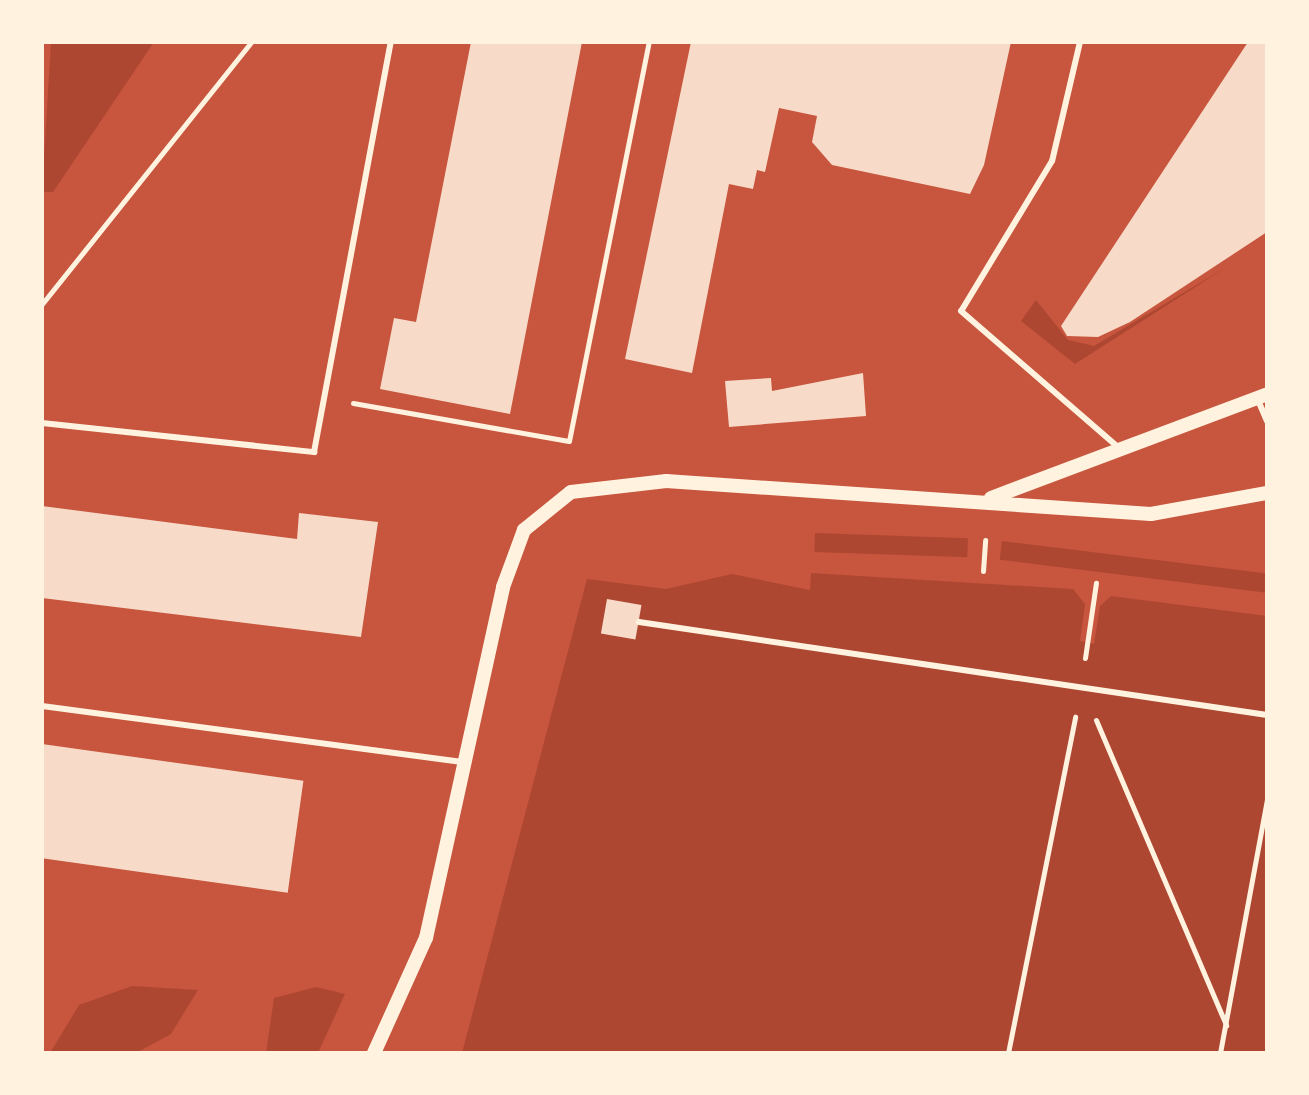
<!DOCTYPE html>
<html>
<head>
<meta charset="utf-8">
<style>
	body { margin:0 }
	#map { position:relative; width:1309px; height:1095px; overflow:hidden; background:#c8553d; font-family:"Alegreya Sans",sans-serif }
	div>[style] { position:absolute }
	.green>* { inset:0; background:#ae4732; transform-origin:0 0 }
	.building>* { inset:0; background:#f7dbc8; transform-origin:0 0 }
	.path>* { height:5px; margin:-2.5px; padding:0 2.5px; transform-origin:2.5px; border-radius:2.5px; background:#fff3e0 }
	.service>* { height:6px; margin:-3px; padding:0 3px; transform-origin:3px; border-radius:3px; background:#fff3e0 }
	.tertiary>* { height:14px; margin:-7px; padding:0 7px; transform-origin:7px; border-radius:7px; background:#fff3e0 }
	span { translate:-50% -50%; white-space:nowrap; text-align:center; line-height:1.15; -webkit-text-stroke:6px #fff3e0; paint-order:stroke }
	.frame { position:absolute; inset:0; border:44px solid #fff3e0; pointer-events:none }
</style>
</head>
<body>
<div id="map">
	<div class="green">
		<i style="clip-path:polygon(51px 42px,154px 42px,53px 192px,42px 192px)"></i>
		<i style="clip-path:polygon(1225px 268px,1075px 364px,1021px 321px,1036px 300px,1068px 340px,1094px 346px)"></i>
		<i style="left:815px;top:533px;width:153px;height:19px;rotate:2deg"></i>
		<i style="left:1002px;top:541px;width:267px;height:19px;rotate:7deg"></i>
		<i style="clip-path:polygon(811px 573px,1073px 589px,1085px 604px,1080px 641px,1094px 644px,1100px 606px,1111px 596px,1267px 616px,1267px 1053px,462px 1053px,587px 579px,666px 589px,732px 574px,810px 590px)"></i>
		<i style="clip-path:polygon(132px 986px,198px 990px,171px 1034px,136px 1053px,50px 1053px,79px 1005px)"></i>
		<i style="clip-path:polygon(316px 987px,345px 994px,318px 1053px,266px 1053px,274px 998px)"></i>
	</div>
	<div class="building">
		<i style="clip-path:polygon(471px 42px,582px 42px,510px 414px,380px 389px,394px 318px,416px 322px)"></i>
		<i style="clip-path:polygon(691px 42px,1011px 42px,984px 165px,970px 194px,832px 165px,812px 142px,817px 116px,779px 108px,765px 172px,757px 170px,753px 189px,729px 184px,692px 373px,625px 359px)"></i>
		<i style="clip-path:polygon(1248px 42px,1267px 42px,1267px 232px,1130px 322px,1098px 337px,1067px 336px,1061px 326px)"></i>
		<i style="clip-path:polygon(863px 373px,866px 416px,729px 427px,725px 381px,771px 378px,772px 391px)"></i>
		<i style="clip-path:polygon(42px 506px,297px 539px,299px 513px,378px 522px,361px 637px,42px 598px)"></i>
		<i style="left:607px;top:599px;width:35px;height:35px;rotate:10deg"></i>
		<i style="left:42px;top:744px;width:264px;height:113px;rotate:8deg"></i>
	</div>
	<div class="path">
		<i style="left:42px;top:304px;width:335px;rotate:-51.4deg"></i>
		<i style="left:353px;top:403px;width:219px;rotate:10deg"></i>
		<i style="left:569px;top:441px;width:407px;rotate:-78.7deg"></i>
		<i style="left:983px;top:571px;width:31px;rotate:-86deg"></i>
		<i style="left:1085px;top:658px;width:76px;rotate:-81.7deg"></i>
		<i style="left:1096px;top:720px;width:332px;rotate:66.9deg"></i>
		<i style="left:1008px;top:1053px;width:343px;rotate:-78.7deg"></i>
		<i style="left:1220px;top:1053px;width:258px;rotate:-79.5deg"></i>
	</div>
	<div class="service">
		<i style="left:1080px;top:42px;width:122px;rotate:103.2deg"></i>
		<i style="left:1052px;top:161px;width:175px;rotate:121.2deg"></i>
		<i style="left:961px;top:311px;width:208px;rotate:40.9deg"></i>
		<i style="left:1258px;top:400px;width:23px;rotate:67deg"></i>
		<i style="left:42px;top:423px;width:274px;rotate:6.1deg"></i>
		<i style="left:314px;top:452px;width:417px;rotate:-79.4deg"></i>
		<i style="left:639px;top:622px;width:635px;rotate:8.42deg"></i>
		<i style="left:42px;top:706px;width:426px;rotate:7.6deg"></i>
	</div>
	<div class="tertiary">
		<i style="left:991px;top:498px;width:295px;rotate:-20.6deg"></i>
		<i style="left:374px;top:1053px;width:126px;rotate:-65.7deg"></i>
		<i style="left:426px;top:938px;width:359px;rotate:-77.6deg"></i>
		<i style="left:503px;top:587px;width:61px;rotate:-69.8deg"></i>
		<i style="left:524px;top:530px;width:60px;rotate:-39deg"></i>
		<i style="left:571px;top:492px;width:96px;rotate:-6.6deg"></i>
		<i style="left:666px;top:481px;width:486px;rotate:3.9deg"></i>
		<i style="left:1151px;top:514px;width:118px;rotate:-10.3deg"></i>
	</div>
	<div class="frame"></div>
</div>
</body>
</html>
